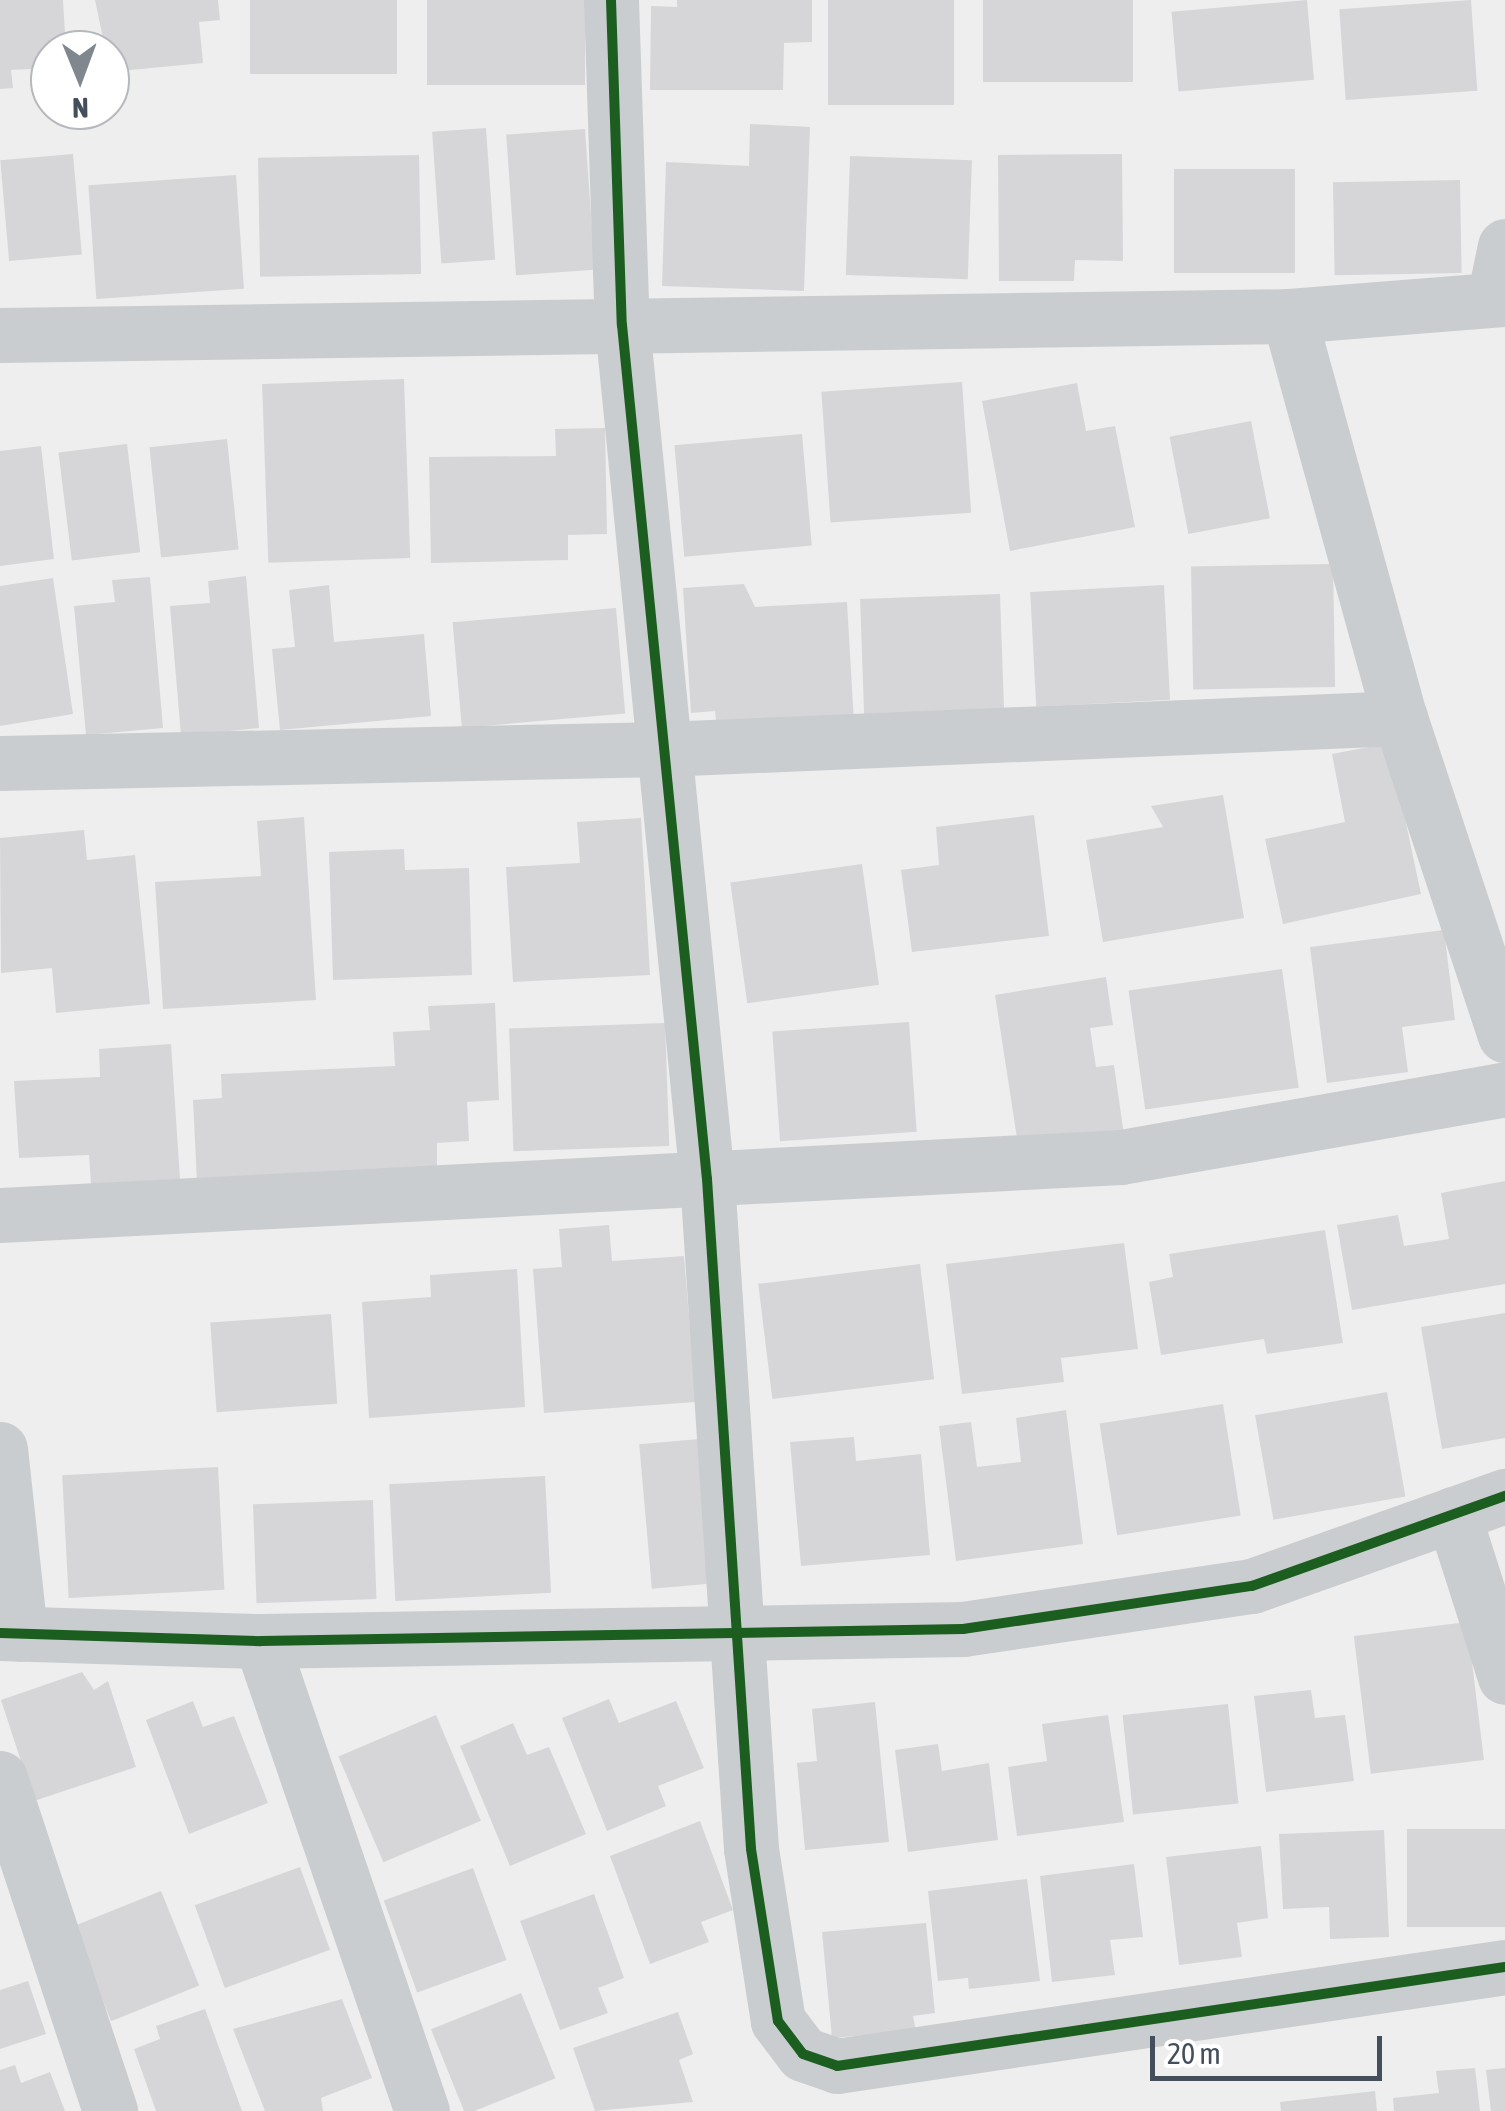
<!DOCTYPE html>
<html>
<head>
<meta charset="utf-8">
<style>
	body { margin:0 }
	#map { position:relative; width:1505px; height:2111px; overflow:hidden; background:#efeeee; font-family:"Asap Condensed",sans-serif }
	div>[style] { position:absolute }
	.building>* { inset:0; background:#d6d6d8; transform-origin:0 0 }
	.minor>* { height:55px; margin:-27.5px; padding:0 27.5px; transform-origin:27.5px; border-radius:27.5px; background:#cacdcf }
	.cycleway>* { height:10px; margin:-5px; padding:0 5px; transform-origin:5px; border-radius:5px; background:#1b5e20 }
	span { translate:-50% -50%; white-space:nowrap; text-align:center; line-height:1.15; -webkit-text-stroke:8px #fff; paint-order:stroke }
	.north { position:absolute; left:30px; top:30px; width:100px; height:100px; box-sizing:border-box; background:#fff; border:2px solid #b5b9bd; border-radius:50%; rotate:179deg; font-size:28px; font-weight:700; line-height:40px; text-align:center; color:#454f5b }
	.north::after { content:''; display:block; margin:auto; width:35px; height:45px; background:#80878e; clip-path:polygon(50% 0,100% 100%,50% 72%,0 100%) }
	.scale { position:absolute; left:1150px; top:2036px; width:232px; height:45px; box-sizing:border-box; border:5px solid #454f5b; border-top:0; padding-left:12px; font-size:30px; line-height:35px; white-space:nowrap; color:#454f5b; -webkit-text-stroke:8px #fff; paint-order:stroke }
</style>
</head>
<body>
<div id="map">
	<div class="building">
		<i style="clip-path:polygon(0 0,63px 0,66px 50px,50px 50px,50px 68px,11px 70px,13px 88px,0 89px)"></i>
		<i style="clip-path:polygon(95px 0,218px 0,220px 20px,199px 22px,203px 63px,110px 72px)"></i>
		<i style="left:250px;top:0;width:147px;height:74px"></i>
		<i style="left:427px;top:0;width:158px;height:85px"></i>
		<i style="clip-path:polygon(677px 0,812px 0,812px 42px,784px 43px,783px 90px,650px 90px,651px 6px,677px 7px)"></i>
		<i style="left:828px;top:0;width:126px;height:105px"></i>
		<i style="left:983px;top:0;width:150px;height:82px"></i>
		<i style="left:1307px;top:0;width:80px;height:136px;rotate:85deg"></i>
		<i style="left:1471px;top:0;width:91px;height:132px;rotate:86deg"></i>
		<i style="clip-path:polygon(750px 124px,810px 127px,804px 291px,662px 286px,666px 162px,749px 166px)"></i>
		<i style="left:486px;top:128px;width:132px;height:54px;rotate:86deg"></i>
		<i style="left:585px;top:129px;width:141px;height:79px;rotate:86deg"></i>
		<i style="left:73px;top:154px;width:101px;height:73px;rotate:85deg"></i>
		<i style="clip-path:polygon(1122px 154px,1123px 261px,1075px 260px,1074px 281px,999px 281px,998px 155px)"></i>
		<i style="left:419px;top:155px;width:119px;height:161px;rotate:89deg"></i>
		<i style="left:850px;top:156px;width:122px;height:119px;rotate:2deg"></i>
		<i style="left:1174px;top:169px;width:121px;height:104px"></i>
		<i style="left:236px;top:175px;width:114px;height:148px;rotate:86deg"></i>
		<i style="left:1460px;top:180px;width:93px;height:127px;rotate:89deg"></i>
		<i style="left:404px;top:379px;width:179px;height:142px;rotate:88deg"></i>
		<i style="left:962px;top:382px;width:131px;height:141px;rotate:86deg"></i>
		<i style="clip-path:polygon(1077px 383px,1086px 431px,1115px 426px,1135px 527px,1010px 551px,982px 401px)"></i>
		<i style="left:1251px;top:421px;width:99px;height:83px;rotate:79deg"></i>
		<i style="clip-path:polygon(605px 428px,607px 534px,568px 535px,568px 560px,431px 563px,429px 457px,556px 456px,555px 429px)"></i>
		<i style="left:802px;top:434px;width:112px;height:128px;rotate:85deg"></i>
		<i style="left:227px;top:439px;width:111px;height:78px;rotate:84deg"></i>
		<i style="left:127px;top:444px;width:109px;height:69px;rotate:83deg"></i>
		<i style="clip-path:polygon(41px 446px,54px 559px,0 566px,0 451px)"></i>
		<i style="left:1333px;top:564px;width:123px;height:142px;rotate:89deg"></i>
		<i style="clip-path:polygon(246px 576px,259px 728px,181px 736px,170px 606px,210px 603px,208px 581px)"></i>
		<i style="clip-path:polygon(150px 577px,163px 728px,86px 735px,74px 606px,115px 602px,112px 580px)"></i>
		<i style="clip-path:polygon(53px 578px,73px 714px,0 726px,0 586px)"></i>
		<i style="clip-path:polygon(744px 584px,755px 607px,847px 602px,854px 723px,717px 732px,715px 711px,691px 713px,683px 588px)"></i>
		<i style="clip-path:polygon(329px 585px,334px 642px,424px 634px,431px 716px,280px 730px,272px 649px,295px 647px,289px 590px)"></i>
		<i style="left:1164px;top:585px;width:115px;height:134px;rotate:87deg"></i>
		<i style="left:1000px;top:594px;width:116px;height:140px;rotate:88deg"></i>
		<i style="left:616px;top:608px;width:106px;height:164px;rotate:85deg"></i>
		<i style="clip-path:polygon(1389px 743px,1421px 894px,1283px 924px,1265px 839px,1345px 822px,1332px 754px)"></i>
		<i style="clip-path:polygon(1223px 795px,1244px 918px,1103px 942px,1086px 840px,1163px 827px,1151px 806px)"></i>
		<i style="clip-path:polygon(1034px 815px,1049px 936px,912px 952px,901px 870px,939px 865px,936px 827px)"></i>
		<i style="clip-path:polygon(304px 817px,316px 1000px,163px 1009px,155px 882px,261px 876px,257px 821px)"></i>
		<i style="clip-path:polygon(641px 818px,650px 975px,513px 982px,506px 867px,580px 863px,577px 822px)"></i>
		<i style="clip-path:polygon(84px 830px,87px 860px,135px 855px,150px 1004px,56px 1013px,52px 968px,1px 973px,0 838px)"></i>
		<i style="clip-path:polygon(404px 849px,405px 870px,469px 868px,472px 975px,333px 980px,329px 852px)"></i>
		<i style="left:862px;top:864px;width:122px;height:133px;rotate:82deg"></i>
		<i style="clip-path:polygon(1444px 930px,1455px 1020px,1402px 1027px,1408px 1072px,1327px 1083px,1310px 947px)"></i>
		<i style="left:1282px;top:969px;width:120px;height:155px;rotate:82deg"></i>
		<i style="clip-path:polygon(1106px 977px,1113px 1025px,1090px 1028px,1096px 1067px,1114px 1065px,1124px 1135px,1019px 1151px,995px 995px)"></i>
		<i style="clip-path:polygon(495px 1003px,499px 1100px,467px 1102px,469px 1141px,437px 1143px,437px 1170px,197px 1182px,193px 1100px,222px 1098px,221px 1074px,395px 1066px,393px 1032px,430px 1030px,428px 1006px)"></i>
		<i style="left:909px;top:1022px;width:110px;height:137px;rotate:86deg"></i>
		<i style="left:665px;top:1023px;width:123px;height:156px;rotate:88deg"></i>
		<i style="clip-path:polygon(171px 1044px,180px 1179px,91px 1184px,89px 1155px,19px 1158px,14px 1081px,100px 1077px,99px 1049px)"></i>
		<i style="clip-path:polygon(1505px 1181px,1505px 1284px,1352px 1310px,1337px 1225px,1398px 1215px,1404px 1246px,1449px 1239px,1441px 1193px)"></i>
		<i style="clip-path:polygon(609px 1225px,612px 1261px,684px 1256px,696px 1402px,544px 1413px,533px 1269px,562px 1267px,559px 1229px)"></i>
		<i style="clip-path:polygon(1325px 1230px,1343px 1343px,1267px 1354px,1264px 1339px,1161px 1355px,1149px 1282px,1173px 1277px,1169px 1254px)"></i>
		<i style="clip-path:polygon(1124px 1243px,1138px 1349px,1061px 1358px,1064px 1382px,962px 1394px,946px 1264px)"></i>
		<i style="left:920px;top:1264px;width:116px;height:163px;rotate:83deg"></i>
		<i style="clip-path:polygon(517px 1269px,525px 1407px,369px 1418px,362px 1302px,431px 1297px,430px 1275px)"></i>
		<i style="clip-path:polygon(1505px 1313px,1505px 1438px,1442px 1449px,1421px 1327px)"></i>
		<i style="left:331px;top:1314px;width:90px;height:121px;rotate:86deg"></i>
		<i style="left:1387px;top:1392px;width:106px;height:134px;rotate:80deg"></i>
		<i style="left:1223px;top:1404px;width:113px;height:125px;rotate:81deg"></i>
		<i style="clip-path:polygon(1066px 1410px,1083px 1544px,956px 1561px,939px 1426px,971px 1422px,977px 1467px,1021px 1462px,1016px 1418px)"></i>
		<i style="clip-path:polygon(854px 1437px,856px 1461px,921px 1454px,930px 1555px,801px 1566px,790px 1442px)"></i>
		<i style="left:699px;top:1439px;width:145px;height:60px;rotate:85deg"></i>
		<i style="left:218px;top:1467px;width:123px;height:156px;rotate:87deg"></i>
		<i style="left:545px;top:1476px;width:117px;height:156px;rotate:87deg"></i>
		<i style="left:373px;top:1500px;width:99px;height:120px;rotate:88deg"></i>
		<i style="left:1467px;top:1622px;width:139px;height:114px;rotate:83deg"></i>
		<i style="clip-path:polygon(82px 1672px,94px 1690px,108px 1681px,136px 1767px,34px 1801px,1px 1700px)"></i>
		<i style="clip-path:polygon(1311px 1690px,1315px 1718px,1345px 1715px,1354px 1781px,1266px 1792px,1254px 1696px)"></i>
		<i style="clip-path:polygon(609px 1699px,619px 1723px,676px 1701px,704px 1768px,658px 1786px,666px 1806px,607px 1831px,562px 1718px)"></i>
		<i style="clip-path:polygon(193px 1701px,203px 1727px,234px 1716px,268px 1803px,189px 1834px,146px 1720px)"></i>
		<i style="clip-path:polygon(875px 1702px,889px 1842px,805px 1850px,797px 1763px,817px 1761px,812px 1709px)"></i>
		<i style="left:1228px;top:1704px;width:100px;height:106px;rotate:84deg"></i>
		<i style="left:436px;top:1715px;width:115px;height:106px;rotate:67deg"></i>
		<i style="clip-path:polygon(1108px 1715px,1124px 1822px,1017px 1836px,1008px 1767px,1047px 1761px,1042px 1724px)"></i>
		<i style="clip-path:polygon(513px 1723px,527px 1755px,549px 1747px,586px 1834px,510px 1866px,460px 1746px)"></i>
		<i style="clip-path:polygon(938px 1744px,942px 1771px,989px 1763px,998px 1840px,908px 1852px,895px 1750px)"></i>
		<i style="clip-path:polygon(700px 1821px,733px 1910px,701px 1922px,709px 1942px,650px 1964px,610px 1856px)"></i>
		<i style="left:1505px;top:1829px;width:98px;height:98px;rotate:90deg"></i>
		<i style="clip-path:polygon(1384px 1830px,1389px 1937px,1330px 1939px,1329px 1907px,1283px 1909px,1279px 1834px)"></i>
		<i style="clip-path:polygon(1261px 1846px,1268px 1918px,1237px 1923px,1242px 1957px,1179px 1965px,1166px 1857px)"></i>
		<i style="clip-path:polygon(1134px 1864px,1143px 1937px,1110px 1940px,1115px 1975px,1052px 1982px,1040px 1876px)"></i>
		<i style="left:300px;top:1867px;width:88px;height:112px;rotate:70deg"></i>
		<i style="left:473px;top:1868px;width:98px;height:95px;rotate:70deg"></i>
		<i style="clip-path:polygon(1027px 1879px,1040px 1981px,969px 1989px,968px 1978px,938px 1981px,928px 1891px)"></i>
		<i style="left:161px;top:1891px;width:102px;height:95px;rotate:68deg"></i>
		<i style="clip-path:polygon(594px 1894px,624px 1978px,598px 1988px,608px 2013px,560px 2030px,520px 1921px)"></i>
		<i style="clip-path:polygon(926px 1923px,935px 2013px,913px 2016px,916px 2031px,832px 2038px,822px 1932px)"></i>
		<i style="clip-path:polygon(28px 1981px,46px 2034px,0 2049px,0 1990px)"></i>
		<i style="left:521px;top:1993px;width:92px;height:97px;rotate:68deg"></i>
		<i style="clip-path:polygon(342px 1999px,372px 2078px,321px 2098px,323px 2111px,265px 2111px,233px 2029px)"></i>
		<i style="clip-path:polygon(205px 2009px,242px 2111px,156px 2111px,134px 2049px,160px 2039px,156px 2026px)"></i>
		<i style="clip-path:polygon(678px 2012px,693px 2054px,679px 2060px,693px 2102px,595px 2111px,573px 2048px)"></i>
		<i style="clip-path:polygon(15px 2065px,21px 2083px,50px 2072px,65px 2111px,0 2111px,0 2070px)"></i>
		<i style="clip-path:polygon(1475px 2068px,1480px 2111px,1394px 2111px,1393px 2098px,1439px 2093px,1436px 2071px)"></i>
		<i style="clip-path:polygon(1505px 2068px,1505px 2111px,1491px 2111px,1486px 2070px)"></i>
		<i style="clip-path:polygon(1375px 2091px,1377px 2111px,1281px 2111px,1280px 2102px)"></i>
	</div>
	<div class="minor">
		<i style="left:611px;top:0;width:325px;rotate:88.1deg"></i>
		<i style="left:622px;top:325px;width:858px;rotate:84.32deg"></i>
		<i style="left:707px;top:1179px;width:671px;rotate:86.24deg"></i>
		<i style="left:751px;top:1849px;width:174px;rotate:81.1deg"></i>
		<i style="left:778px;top:2021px;width:41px;rotate:52.9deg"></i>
		<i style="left:803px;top:2054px;width:36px;rotate:19deg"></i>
		<i style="left:837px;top:2066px;width:675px;rotate:-8.43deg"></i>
		<i style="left:1494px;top:299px;width:54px;rotate:-78.3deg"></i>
		<i style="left:1289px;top:316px;width:417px;rotate:74.6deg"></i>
		<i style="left:1400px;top:718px;width:334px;rotate:71.7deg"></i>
		<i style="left:0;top:335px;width:1289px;rotate:-0.84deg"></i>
		<i style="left:1289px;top:316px;width:217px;rotate:-4.5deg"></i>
		<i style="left:0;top:763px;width:663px;rotate:-1.21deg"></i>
		<i style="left:663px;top:749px;width:738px;rotate:-2.41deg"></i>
		<i style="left:0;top:1215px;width:1122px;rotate:-2.96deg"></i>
		<i style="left:1121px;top:1157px;width:390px;rotate:-10deg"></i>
		<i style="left:0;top:1449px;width:186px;rotate:83.8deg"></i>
		<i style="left:1453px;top:1514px;width:171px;rotate:72.3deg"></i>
		<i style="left:0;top:1633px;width:261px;rotate:1.8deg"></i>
		<i style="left:261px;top:1641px;width:702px;rotate:-0.98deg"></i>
		<i style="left:963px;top:1629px;width:292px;rotate:-8.5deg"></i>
		<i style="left:1252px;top:1586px;width:269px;rotate:-19.6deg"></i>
		<i style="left:261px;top:1641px;width:497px;rotate:71.1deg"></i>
		<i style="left:0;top:1778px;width:351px;rotate:71.7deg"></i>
	</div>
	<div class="cycleway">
		<i style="left:611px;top:0;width:325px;rotate:88.1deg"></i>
		<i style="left:622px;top:325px;width:858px;rotate:84.32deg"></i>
		<i style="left:707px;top:1179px;width:671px;rotate:86.24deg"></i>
		<i style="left:751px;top:1849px;width:174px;rotate:81.1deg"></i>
		<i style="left:778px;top:2021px;width:41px;rotate:52.9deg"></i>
		<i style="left:803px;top:2054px;width:36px;rotate:19deg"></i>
		<i style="left:837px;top:2066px;width:675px;rotate:-8.43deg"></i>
		<i style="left:0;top:1633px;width:261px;rotate:1.8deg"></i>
		<i style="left:261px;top:1641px;width:702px;rotate:-0.98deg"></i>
		<i style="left:963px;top:1629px;width:292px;rotate:-8.5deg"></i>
		<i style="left:1252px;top:1586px;width:269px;rotate:-19.6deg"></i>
	</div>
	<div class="north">N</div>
	<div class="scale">20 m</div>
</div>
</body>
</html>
